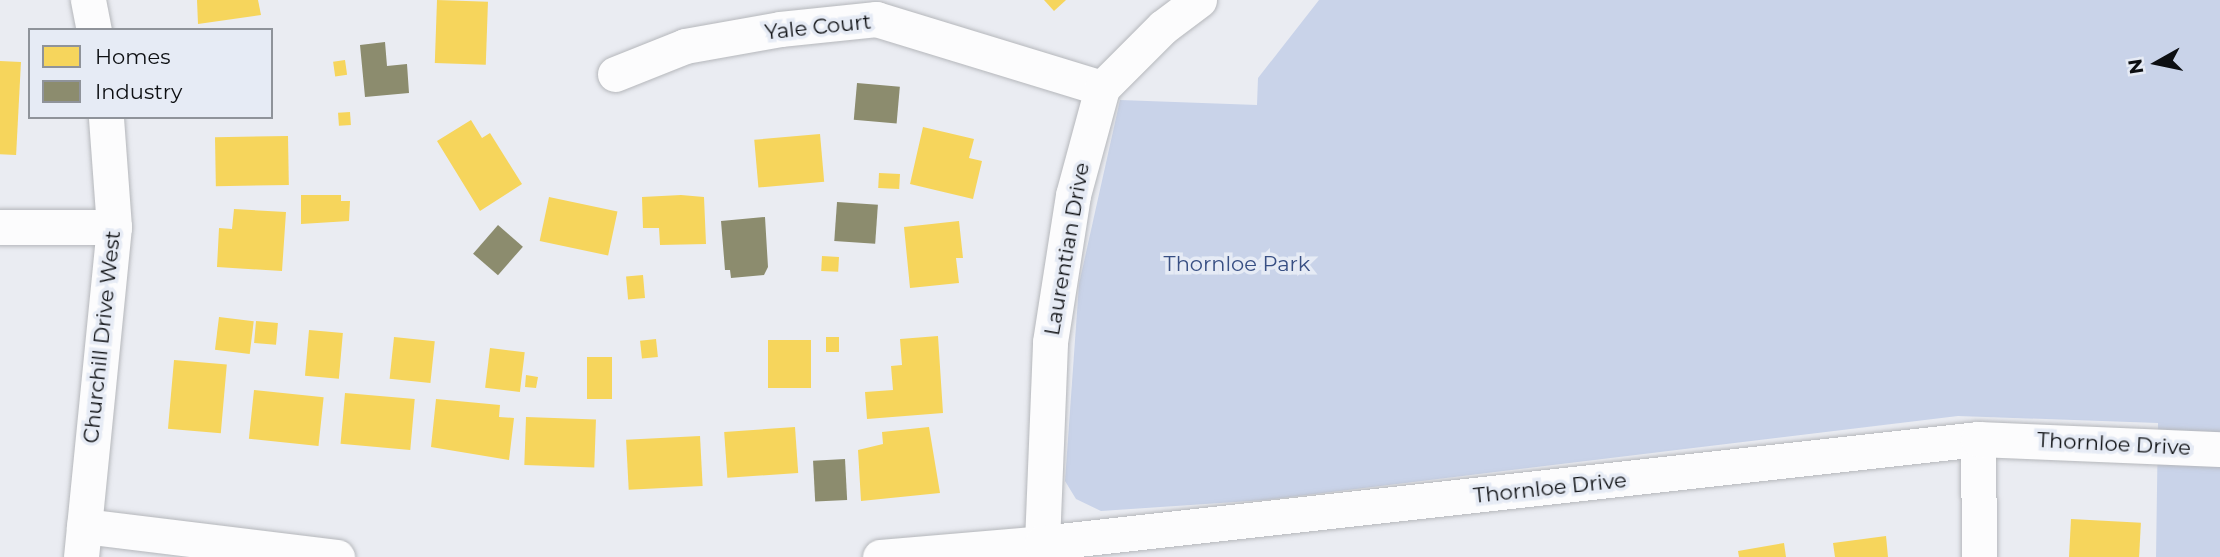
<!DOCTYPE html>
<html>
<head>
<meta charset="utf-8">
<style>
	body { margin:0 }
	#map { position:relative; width:2220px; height:557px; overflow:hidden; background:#eaecf2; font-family:Montserrat,sans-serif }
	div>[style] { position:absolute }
	.green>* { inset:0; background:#c9d3e9 }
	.homes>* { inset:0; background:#f6d55c; transform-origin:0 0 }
	.industry>* { inset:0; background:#8c8c6e; transform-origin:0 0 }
	.roads { filter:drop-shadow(0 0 2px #b5b7bb) drop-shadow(0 0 2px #b5b7bb) }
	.minor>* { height:35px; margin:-17.5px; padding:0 17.5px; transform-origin:17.5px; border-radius:17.5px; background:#fcfcfd }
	span { translate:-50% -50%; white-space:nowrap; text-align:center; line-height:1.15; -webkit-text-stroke:7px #e6ebf5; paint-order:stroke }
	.street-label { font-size:21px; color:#0d0f12 }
	.park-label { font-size:21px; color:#384f83 }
	.legend { position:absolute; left:28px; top:28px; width:245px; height:91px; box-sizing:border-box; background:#e6ebf5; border:2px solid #8f939a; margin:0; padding:9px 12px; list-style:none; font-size:21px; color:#0d0f12 }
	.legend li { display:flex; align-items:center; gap:14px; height:35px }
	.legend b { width:35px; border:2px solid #8f939a }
	.north { position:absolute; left:2122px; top:28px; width:70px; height:70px; -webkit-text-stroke:5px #e6ebf5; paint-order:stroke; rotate:261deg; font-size:19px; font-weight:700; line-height:28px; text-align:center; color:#0d0f12 }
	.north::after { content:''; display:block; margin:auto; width:24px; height:32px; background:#0d0f12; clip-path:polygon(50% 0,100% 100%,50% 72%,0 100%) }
</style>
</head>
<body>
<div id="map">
	<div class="green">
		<i style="clip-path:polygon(1319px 0,2220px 0,2220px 557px,2156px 557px,2158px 423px,1958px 416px,1265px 500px,1101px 511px,1076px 499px,1065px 481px,1079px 284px,1120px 100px,1257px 105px,1258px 78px)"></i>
	</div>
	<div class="homes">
		<i style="clip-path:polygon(197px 0,258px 0,261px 15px,198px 24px)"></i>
		<i style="left:437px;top:0;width:51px;height:63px;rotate:2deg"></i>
		<i style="clip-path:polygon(1044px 0,1066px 0,1054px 11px)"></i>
		<i style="left:345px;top:60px;width:15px;height:12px;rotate:82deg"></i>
		<i style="left:0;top:61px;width:21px;height:93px;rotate:3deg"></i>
		<i style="left:350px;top:112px;width:13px;height:12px;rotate:86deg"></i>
		<i style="clip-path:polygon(471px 120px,482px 138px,490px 133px,522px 184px,480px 211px,437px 141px)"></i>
		<i style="clip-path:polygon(923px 127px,974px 139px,969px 158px,982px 161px,973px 199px,910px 184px)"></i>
		<i style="left:820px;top:134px;width:48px;height:66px;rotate:85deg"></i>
		<i style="left:288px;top:136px;width:49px;height:73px;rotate:89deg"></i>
		<i style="left:879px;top:173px;width:21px;height:15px;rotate:3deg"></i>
		<i style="clip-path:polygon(301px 195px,341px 195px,341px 201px,350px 201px,349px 221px,301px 224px)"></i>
		<i style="clip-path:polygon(681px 195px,704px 197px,706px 244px,660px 245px,659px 228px,643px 228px,642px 197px)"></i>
		<i style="left:549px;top:197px;width:70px;height:45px;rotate:12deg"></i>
		<i style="clip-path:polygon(234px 209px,286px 212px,282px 271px,217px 267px,219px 228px,232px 229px)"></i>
		<i style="clip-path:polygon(959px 221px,963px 258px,956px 258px,959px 283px,910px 288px,904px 227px)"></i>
		<i style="left:822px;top:256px;width:17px;height:15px;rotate:3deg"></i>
		<i style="left:643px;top:275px;width:23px;height:17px;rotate:85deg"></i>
		<i style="left:219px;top:317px;width:35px;height:33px;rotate:7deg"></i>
		<i style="left:256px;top:321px;width:22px;height:22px;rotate:5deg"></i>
		<i style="left:309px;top:330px;width:34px;height:46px;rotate:5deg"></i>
		<i style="clip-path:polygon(938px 336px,943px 413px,867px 419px,865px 392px,893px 390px,891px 366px,902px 365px,900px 339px)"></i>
		<i style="left:394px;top:337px;width:41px;height:42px;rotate:6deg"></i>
		<i style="left:826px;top:337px;width:13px;height:15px"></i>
		<i style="left:656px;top:339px;width:18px;height:16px;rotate:84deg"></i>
		<i style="left:768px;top:340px;width:43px;height:48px"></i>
		<i style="left:490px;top:348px;width:35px;height:40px;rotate:7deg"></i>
		<i style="left:587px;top:357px;width:25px;height:42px"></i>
		<i style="left:174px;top:360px;width:53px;height:69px;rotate:5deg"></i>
		<i style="clip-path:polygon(526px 375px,538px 377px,536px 388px,525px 387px)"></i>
		<i style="left:254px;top:390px;width:70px;height:49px;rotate:6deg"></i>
		<i style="left:345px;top:393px;width:70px;height:51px;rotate:5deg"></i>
		<i style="clip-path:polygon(436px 399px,500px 405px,499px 417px,514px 418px,509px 460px,431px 447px)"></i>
		<i style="left:526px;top:417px;width:70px;height:48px;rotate:2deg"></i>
		<i style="left:795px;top:427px;width:46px;height:71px;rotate:86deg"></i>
		<i style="clip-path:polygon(929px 427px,940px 493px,861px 501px,858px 450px,883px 444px,882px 432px)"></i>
		<i style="left:700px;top:436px;width:50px;height:74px;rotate:87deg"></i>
		<i style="left:2071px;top:519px;width:70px;height:38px;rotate:3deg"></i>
		<i style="clip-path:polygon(1886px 536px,1888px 557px,1835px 557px,1833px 543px)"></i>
		<i style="clip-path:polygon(1784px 543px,1786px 557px,1739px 557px,1738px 551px)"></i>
	</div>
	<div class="industry">
		<i style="clip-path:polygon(385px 42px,387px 66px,407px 64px,409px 93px,365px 97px,360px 45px)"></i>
		<i style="left:857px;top:83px;width:43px;height:37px;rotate:5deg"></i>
		<i style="left:837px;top:202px;width:41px;height:39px;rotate:4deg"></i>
		<i style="clip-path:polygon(765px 217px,768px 267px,764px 275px,731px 278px,730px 270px,725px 270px,721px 221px)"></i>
		<i style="left:498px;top:225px;width:33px;height:38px;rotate:41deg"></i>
		<i style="left:845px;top:459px;width:41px;height:32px;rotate:87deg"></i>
	</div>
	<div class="roads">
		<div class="minor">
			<i style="left:88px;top:0;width:31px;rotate:79deg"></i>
			<i style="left:615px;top:74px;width:75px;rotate:-21.8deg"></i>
			<i style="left:685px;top:46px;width:97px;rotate:-10.1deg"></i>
			<i style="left:780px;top:29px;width:97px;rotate:-5.9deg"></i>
			<i style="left:876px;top:19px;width:236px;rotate:17deg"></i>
			<i style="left:0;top:227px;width:114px"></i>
			<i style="left:1978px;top:439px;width:118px;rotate:89.5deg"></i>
			<i style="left:84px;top:526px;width:255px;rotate:7deg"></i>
			<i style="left:1042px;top:543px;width:201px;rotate:-87.7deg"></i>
			<i style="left:1050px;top:342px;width:149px;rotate:-81.1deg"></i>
			<i style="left:1073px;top:195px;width:111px;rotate:-74.8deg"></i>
			<i style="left:1102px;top:88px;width:86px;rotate:-45deg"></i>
			<i style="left:1163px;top:27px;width:45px;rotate:-36.9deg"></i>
			<i style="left:81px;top:557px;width:332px;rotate:-84.3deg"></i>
			<i style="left:114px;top:227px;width:110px;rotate:-94.2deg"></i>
			<i style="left:880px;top:557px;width:163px;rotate:-4.9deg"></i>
			<i style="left:1042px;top:543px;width:942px;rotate:-6.34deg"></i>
			<i style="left:1978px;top:439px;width:242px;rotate:2.4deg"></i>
		</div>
	</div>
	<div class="street-label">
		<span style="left:818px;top:27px;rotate:-6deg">Yale Court</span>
		<span style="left:1067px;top:249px;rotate:-80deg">Laurentian Drive</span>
		<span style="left:102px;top:337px;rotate:-84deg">Churchill Drive West</span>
		<span style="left:2114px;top:444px;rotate:3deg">Thornloe Drive</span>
		<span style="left:1550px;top:488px;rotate:-6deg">Thornloe Drive</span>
	</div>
	<div class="park-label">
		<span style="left:1237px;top:264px">Thornloe Park</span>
	</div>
	<ul class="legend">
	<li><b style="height:19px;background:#f6d55c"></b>Homes</li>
	<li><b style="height:19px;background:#8c8c6e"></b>Industry</li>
	</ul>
	<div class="north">N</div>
</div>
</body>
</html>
